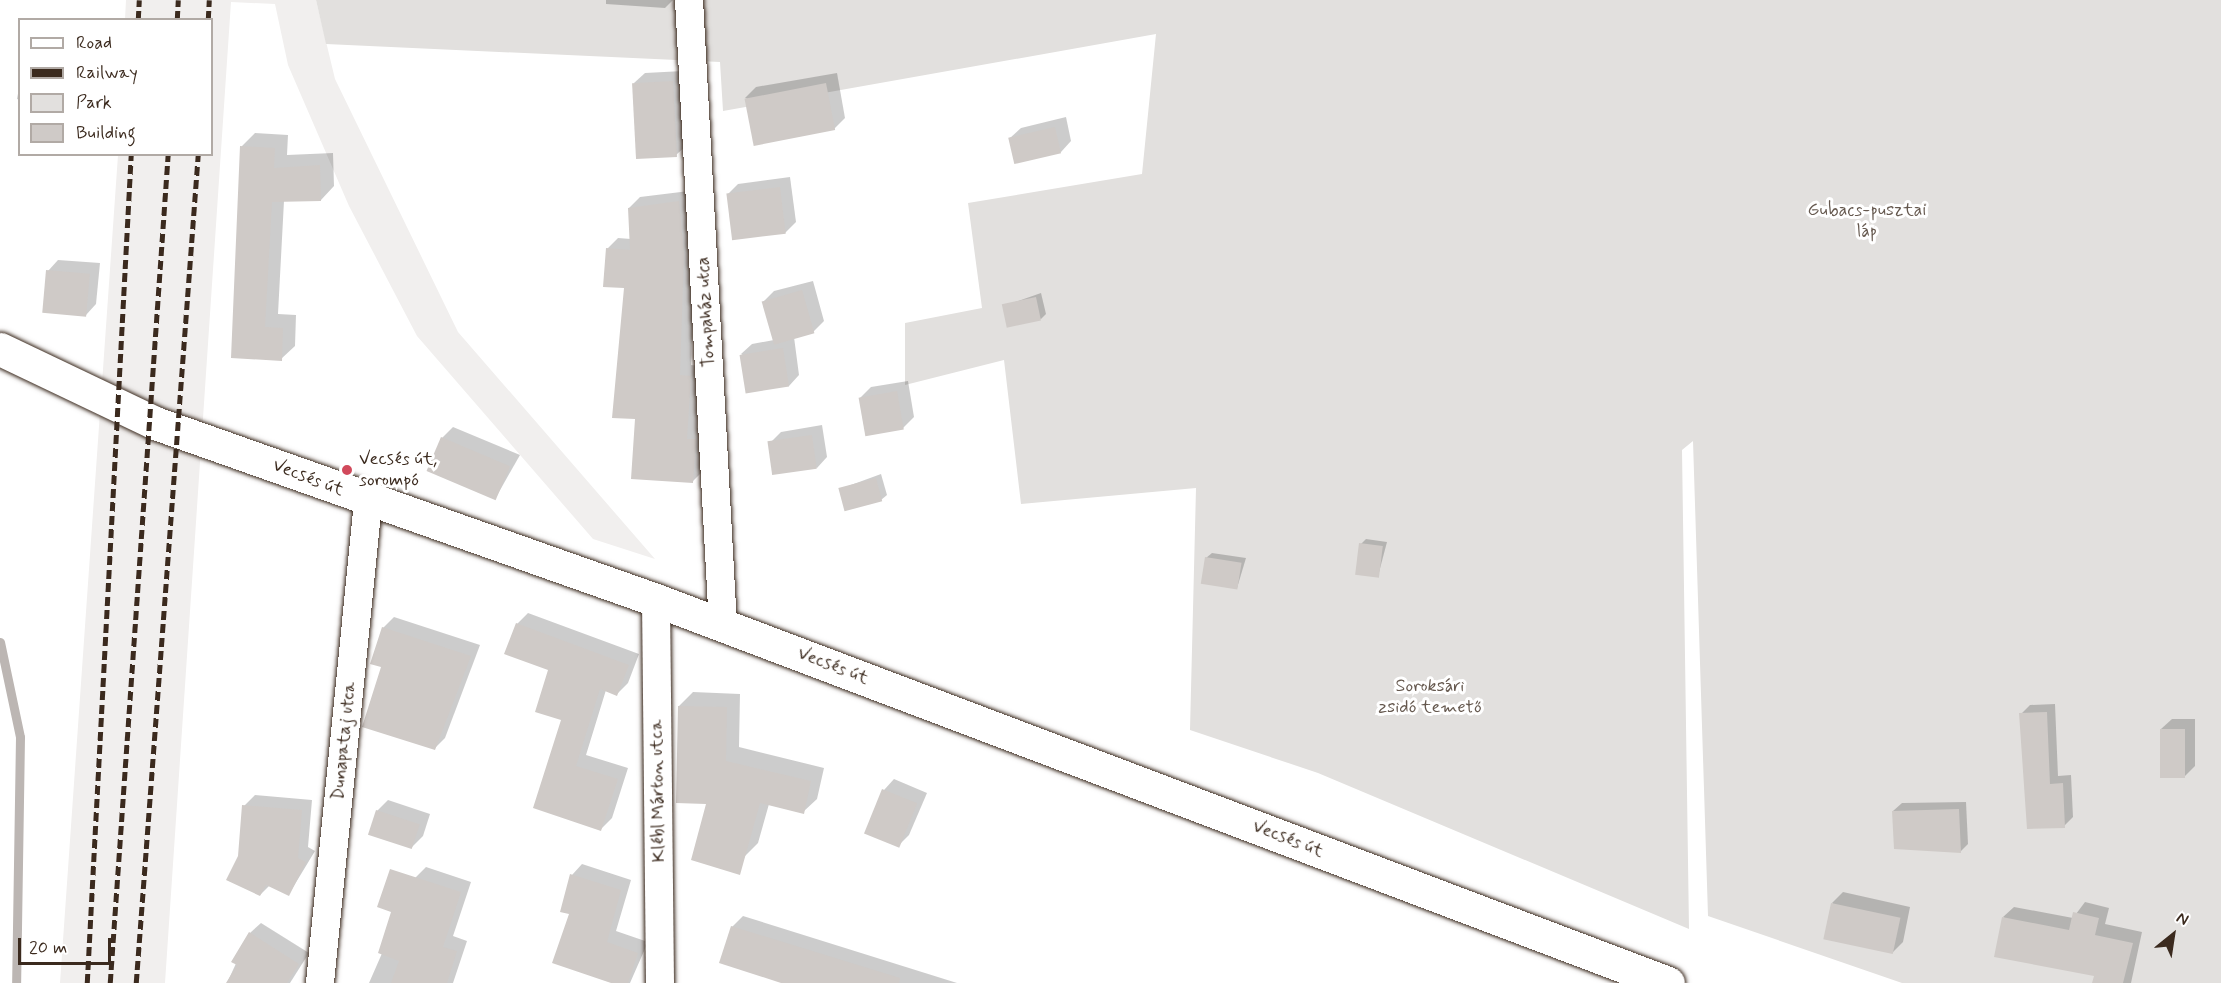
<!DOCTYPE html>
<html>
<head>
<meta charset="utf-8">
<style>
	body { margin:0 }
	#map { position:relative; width:2221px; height:983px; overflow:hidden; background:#fff; font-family:Mynerve,sans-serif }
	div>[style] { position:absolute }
	.built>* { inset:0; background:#f1efee }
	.green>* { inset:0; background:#e2e0de }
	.shadow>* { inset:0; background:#0003 }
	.stream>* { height:9px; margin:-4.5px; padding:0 4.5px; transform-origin:4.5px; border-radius:4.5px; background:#bcb6b3 }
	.building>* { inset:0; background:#cfcac7; transform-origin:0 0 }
	.roads { filter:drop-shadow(0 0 2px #3b2a1e) drop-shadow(0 0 2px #3b2a1e) }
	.minor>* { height:28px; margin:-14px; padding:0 14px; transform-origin:14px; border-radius:14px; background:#fff }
	.tertiary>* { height:33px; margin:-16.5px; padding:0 16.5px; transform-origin:16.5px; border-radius:16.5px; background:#fff }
	.rail>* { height:4.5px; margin-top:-2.25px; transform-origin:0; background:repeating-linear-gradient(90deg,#3b2a1e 0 9px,transparent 0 13.5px) }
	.dots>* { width:16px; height:16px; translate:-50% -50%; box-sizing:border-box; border:3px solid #fff; border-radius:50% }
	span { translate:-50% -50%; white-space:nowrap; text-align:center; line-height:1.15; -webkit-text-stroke:6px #fff; paint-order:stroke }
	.park-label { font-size:18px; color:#65584e }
	.street-label { font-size:18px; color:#3b2a1e }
	.poi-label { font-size:18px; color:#3b2a1e }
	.left { translate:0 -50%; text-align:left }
	.legend { position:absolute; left:18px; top:18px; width:195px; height:138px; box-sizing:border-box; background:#fff; border:2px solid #b1aaa5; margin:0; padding:8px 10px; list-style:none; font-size:18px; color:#3b2a1e }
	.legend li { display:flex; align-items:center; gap:12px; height:30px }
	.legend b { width:30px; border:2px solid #b1aaa5 }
	.north { position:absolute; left:2143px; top:905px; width:60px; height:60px; -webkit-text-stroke:4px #fff; paint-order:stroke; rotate:30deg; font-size:16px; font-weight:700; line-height:24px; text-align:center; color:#3b2a1e }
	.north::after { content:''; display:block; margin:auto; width:21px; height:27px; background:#3b2a1e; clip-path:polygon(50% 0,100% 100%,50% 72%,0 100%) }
	.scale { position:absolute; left:18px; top:938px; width:93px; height:27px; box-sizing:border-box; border:3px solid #3b2a1e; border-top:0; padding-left:8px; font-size:18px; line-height:21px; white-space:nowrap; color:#3b2a1e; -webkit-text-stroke:4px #fff; paint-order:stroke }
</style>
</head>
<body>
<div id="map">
	<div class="built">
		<i style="clip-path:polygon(126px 0,316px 0,335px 79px,458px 332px,655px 559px,593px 539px,417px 336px,349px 206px,288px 65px,275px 4px,231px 2px,165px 983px,60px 983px,118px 155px,212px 154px,212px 20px,125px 19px)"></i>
	</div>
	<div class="green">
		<i style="clip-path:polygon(316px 0,2221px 0,2221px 983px,1902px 983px,1708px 916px,1693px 441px,1682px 450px,1689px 929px,1318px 773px,1190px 730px,1196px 488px,1021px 504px,1004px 360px,905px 385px,905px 323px,982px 308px,968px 203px,1142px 174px,1156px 34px,723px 111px,720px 62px,326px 44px)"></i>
	</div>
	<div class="shadow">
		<i style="clip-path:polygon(606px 0,673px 0,665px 8px,606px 4px)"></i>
		<i style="clip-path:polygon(683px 71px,687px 145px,676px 155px,634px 83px,645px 73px)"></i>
		<i style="clip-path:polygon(837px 73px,845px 118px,834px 129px,745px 98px,756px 87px)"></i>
		<i style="clip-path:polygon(20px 83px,20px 100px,17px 99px)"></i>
		<i style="clip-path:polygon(1066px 117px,1071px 141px,1061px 152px,1010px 138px,1021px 128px)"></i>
		<i style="clip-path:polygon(255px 133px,288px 135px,287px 155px,333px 153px,334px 186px,321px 200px,284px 201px,278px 314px,296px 315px,295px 346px,281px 359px,233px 357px,242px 146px)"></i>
		<i style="clip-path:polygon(790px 177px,796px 222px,785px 233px,727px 195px,738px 184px)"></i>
		<i style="clip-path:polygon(689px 191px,695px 242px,691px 365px,701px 366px,697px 428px,706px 429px,703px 471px,692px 482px,636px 418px,625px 287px,607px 249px,618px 238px,631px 239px,629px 208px,640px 197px)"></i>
		<i style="clip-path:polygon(58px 260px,100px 263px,96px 304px,86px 315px,48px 271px)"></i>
		<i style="clip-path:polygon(813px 281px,824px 321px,813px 332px,794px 337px,799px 375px,789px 386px,741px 354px,752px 344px,774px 340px,763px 302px,774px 291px)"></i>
		<i style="clip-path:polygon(1041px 293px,1046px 314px,1041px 319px,1004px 306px)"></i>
		<i style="clip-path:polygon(908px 381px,914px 417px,903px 428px,860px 398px,871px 387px)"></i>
		<i style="clip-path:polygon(822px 425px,827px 457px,817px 468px,770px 443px,781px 432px)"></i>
		<i style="clip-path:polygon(453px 427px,520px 455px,495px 499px,442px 438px)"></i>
		<i style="clip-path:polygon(881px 474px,887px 495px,881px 500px,840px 489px)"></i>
		<i style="clip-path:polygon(1366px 539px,1387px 542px,1378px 576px,1361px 544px)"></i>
		<i style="clip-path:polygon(1212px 553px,1246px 558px,1237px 588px,1206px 558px)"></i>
		<i style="clip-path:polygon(528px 613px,639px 654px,628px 683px,617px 694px,606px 690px,586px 755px,628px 768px,612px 818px,601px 829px,535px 807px,563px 719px,550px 669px,517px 624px)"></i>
		<i style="clip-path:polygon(394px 617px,480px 645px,445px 738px,435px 748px,383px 666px,383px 628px)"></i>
		<i style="clip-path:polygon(693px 692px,740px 694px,739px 747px,824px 768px,817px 799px,803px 812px,769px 804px,758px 843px,744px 857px,708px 802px,679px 706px)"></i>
		<i style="clip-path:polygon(2055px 704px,2058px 776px,2071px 775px,2073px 817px,2064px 826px,2021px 714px,2030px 705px)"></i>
		<i style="clip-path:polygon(2172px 719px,2195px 719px,2195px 766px,2184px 777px,2161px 729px)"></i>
		<i style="clip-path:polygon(894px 779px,927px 793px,909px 835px,898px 846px,866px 833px,884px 790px)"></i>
		<i style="clip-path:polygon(255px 795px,312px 800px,308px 847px,315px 851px,289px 894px,270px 885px,260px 895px,240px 856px,244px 806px)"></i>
		<i style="clip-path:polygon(388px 800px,430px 814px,423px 836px,412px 847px,377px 811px)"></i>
		<i style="clip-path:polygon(1966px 802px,1968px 844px,1960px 852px,1893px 811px,1902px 803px)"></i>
		<i style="clip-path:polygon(582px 864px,631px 880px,616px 931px,648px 942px,630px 983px,615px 983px,571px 913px,572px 875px)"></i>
		<i style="clip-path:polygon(426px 867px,471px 882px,453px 936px,467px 941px,453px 983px,369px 983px,415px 878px)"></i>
		<i style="clip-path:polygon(1843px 892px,1910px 907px,1903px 942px,1892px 953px,1832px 903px)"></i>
		<i style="clip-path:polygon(2085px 902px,2109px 908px,2105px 924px,2142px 932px,2131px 983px,2093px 983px,2095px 975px,2003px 917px,2014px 907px,2073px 918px)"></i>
		<i style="clip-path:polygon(743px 916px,957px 983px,785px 983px,732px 927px)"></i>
		<i style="clip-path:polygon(261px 923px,309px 953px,290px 983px,227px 983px,250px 933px)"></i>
	</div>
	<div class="stream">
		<i style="left:0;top:642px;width:97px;rotate:78.1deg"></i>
		<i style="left:20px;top:737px;width:246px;rotate:90.9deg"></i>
	</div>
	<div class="building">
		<i style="left:673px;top:81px;width:76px;height:41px;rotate:87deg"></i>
		<i style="left:826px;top:83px;width:48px;height:83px;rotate:79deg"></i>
		<i style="left:1055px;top:127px;width:27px;height:48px;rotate:77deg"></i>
		<i style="clip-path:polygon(240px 146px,275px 148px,274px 168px,320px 165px,321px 201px,272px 202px,265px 327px,283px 328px,282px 361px,231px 358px)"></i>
		<i style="left:780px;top:187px;width:47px;height:54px;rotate:83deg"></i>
		<i style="clip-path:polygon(679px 201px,684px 253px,680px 375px,691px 376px,687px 439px,696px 439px,693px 483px,631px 479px,635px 419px,612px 418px,624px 288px,603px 287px,606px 248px,630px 250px,628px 208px)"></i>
		<i style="left:46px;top:270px;width:44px;height:43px;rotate:5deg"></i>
		<i style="left:802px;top:290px;width:45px;height:42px;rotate:74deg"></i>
		<i style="left:1036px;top:297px;width:24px;height:35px;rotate:78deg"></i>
		<i style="left:783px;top:348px;width:39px;height:44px;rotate:81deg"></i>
		<i style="left:897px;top:391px;width:39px;height:39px;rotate:80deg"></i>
		<i style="left:812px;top:435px;width:34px;height:45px;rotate:82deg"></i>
		<i style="left:441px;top:437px;width:75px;height:37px;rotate:23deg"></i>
		<i style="left:876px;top:478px;width:24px;height:39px;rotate:75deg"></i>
		<i style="left:1359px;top:543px;width:24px;height:32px;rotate:7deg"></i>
		<i style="left:1205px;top:557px;width:37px;height:27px;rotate:9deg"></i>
		<i style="clip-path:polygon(516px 623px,629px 665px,617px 696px,600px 689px,576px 766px,618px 779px,601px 831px,533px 808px,561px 720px,535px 712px,548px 670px,504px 654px)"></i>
		<i style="clip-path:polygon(382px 627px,471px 656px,435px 750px,362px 727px,381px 667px,370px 664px)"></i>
		<i style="clip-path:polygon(678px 706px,727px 707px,726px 761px,811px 781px,804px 814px,760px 803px,740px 875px,691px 860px,706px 804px,676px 803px)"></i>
		<i style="clip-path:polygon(2047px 712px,2050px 784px,2063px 783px,2065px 828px,2027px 829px,2019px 713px)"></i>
		<i style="left:2160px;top:729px;width:25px;height:49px"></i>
		<i style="left:882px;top:789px;width:38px;height:48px;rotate:22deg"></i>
		<i style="clip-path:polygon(242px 805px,302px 810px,298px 858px,306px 862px,289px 896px,266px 885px,260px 896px,226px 880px,238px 856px)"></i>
		<i style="clip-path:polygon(1959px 809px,1961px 853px,1894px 849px,1892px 811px)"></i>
		<i style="left:376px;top:810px;width:46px;height:26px;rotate:18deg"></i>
		<i style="clip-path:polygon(390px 869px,461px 892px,443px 947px,457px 951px,447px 983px,391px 983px,399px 961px,378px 953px,391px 912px,377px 907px)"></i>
		<i style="clip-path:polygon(570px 874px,621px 890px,607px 942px,638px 953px,628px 983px,611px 983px,552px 963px,569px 914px,560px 912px)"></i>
		<i style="left:1831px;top:903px;width:71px;height:37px;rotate:12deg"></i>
		<i style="clip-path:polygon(2073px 912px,2099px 918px,2095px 935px,2133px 943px,2123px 983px,2092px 983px,2094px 976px,1994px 957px,2002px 917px,2069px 930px)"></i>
		<i style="clip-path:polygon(731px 926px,900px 978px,899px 983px,781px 983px,719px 963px)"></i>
		<i style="clip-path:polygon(249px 932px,299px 964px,287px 983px,226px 983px,237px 965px,231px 962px)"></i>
	</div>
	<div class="roads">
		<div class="minor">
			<i style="left:689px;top:0;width:626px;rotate:86.89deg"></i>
			<i style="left:656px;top:600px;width:383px;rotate:89.4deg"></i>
			<i style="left:320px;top:983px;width:485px;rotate:-84.3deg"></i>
		</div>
		<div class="tertiary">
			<i style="left:0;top:349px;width:172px;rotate:25.5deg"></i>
			<i style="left:155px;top:423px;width:531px;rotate:19.46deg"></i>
			<i style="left:656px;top:600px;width:1082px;rotate:20.73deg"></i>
		</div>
	</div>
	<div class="rail">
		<i style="left:138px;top:20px;width:20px;rotate:-87deg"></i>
		<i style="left:177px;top:20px;width:20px;rotate:-87deg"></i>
		<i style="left:208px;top:20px;width:20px;rotate:-87deg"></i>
		<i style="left:87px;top:983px;width:830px;rotate:-86.96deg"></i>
		<i style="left:110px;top:983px;width:831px;rotate:-86deg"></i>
		<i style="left:136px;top:983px;width:831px;rotate:-85.72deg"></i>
	</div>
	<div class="dots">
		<i style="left:347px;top:470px;background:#d1495b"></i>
	</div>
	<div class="park-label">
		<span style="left:1867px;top:221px">Gubacs-pusztai<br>láp</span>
		<span style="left:1430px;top:697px">Soroksári<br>zsidó temető</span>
	</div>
	<div class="street-label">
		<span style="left:706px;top:312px;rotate:-93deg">Tompaház utca</span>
		<span style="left:308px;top:478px;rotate:21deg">Vecsés út</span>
		<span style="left:833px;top:666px;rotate:21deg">Vecsés út</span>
		<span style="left:344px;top:741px;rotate:-84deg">Dunapataj utca</span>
		<span style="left:658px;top:791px;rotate:-91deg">Klébl Márton utca</span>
		<span style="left:1288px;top:839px;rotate:21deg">Vecsés út</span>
	</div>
	<div class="poi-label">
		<span class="left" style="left:359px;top:470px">Vecsés út,<br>sorompó</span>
	</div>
	<ul class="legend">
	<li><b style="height:8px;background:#fff"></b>Road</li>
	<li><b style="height:8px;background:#3b2a1e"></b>Railway</li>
	<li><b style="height:16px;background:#e2e0de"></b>Park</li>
	<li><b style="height:16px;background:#cfcac7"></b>Building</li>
	</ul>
	<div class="north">N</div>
	<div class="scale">20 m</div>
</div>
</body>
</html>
